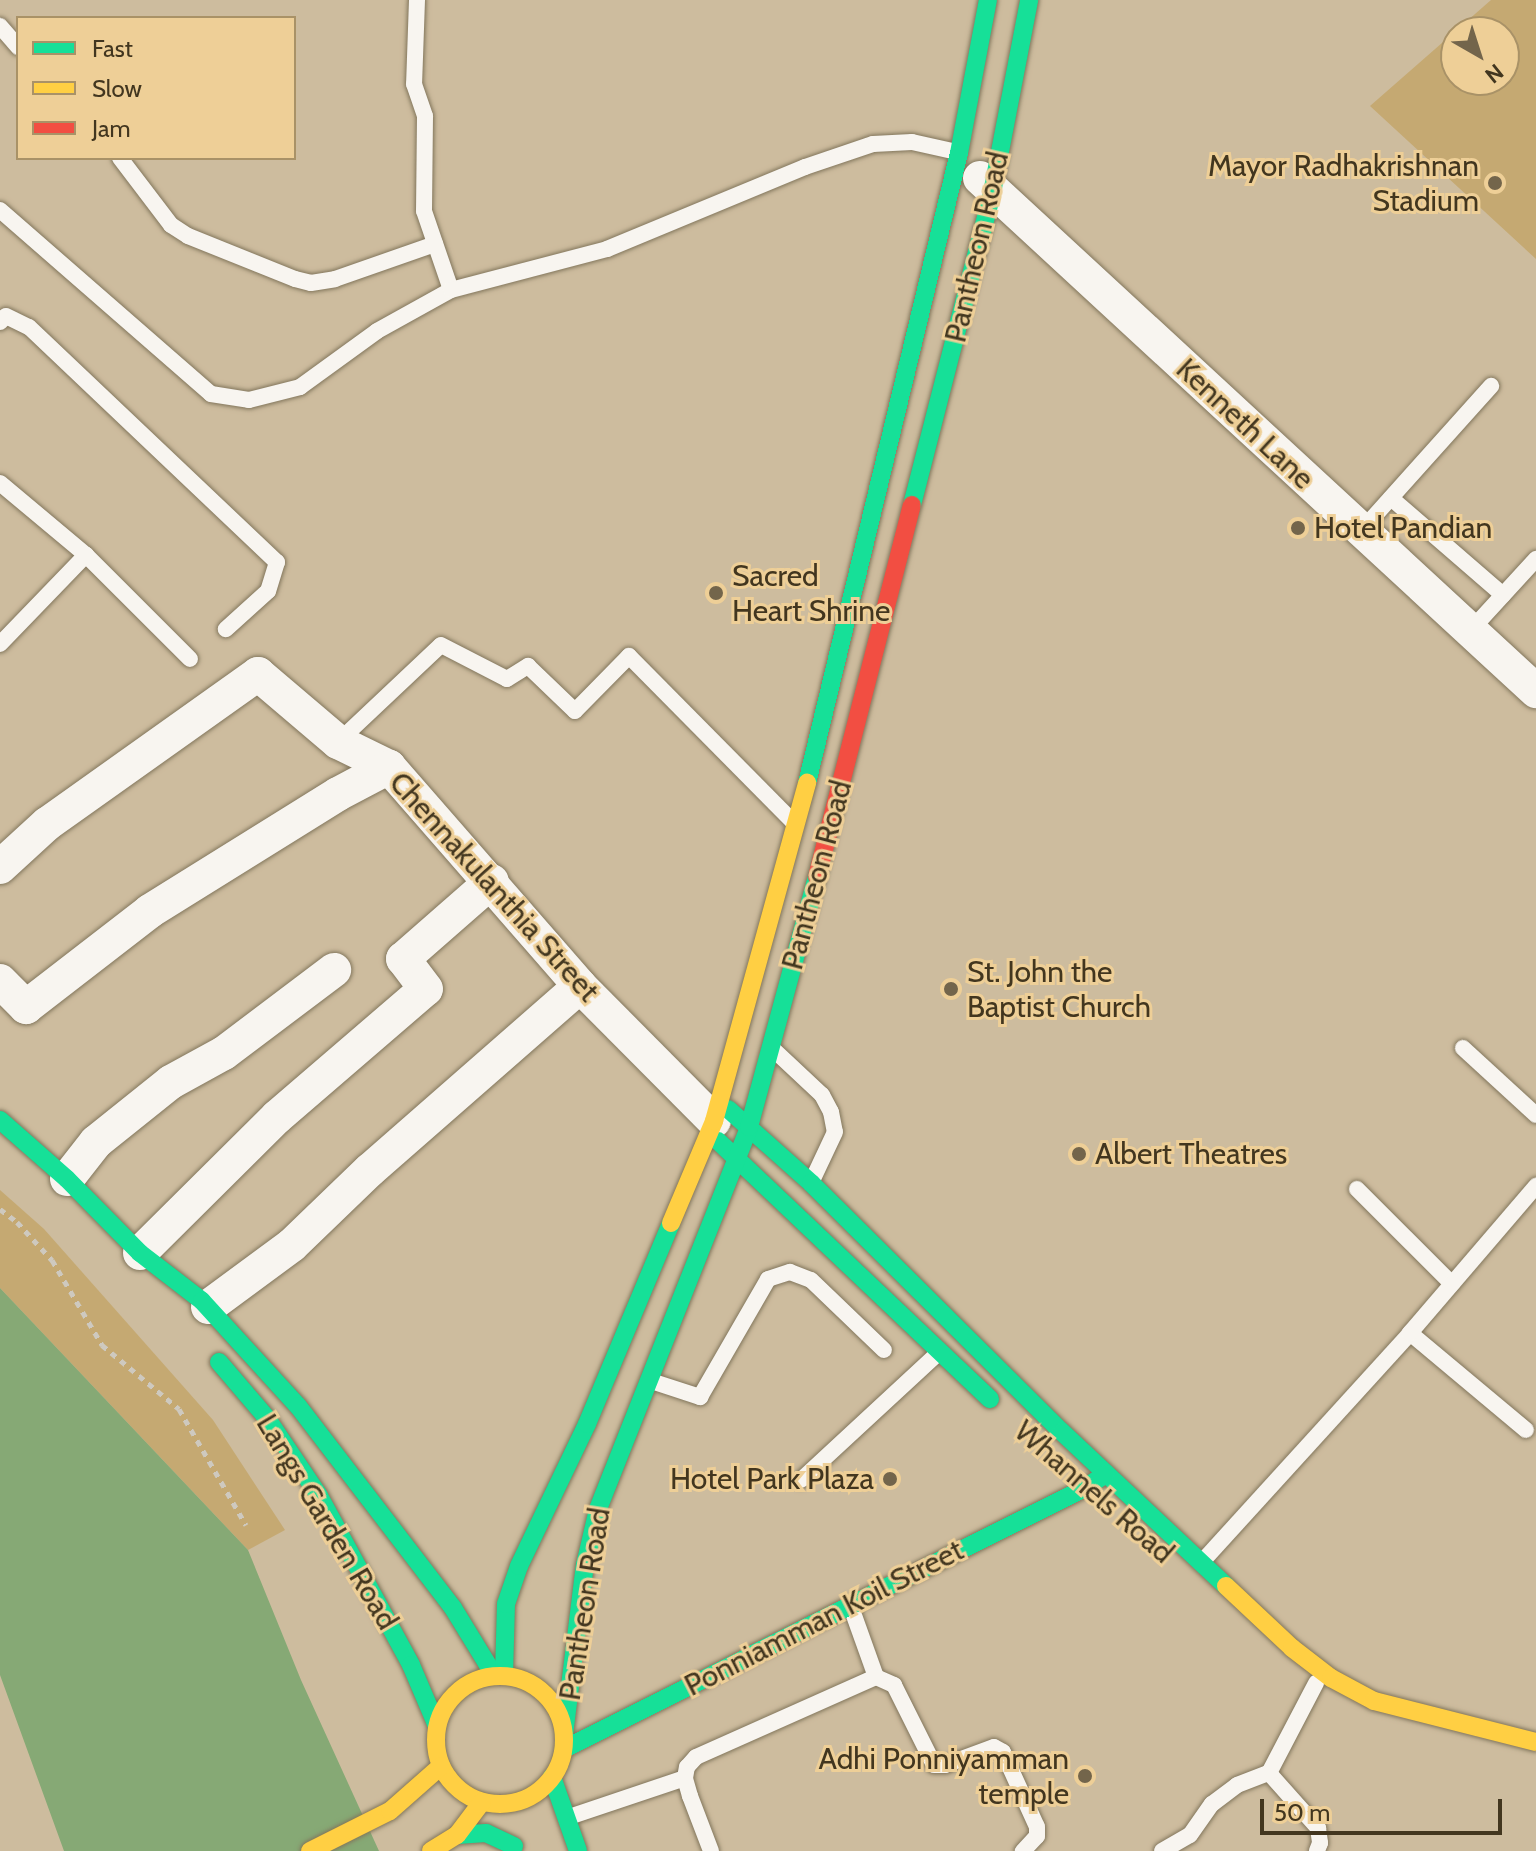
<!DOCTYPE html>
<html>
<head>
<meta charset="utf-8">
<style>
	body { margin:0 }
	#map { position:relative; width:1536px; height:1851px; overflow:hidden; background:#cdbc9e; font-family:Cabin,sans-serif }
	div>[style] { position:absolute }
	.green>* { inset:0; background:#c5a972 }
	.water>* { inset:0; background:#86a975 }
	.path>* { height:5px; margin-top:-2.5px; transform-origin:0; background:repeating-linear-gradient(90deg,#cec9bf 0 6px,transparent 0 12px) }
	.roads { filter:drop-shadow(0 0 2px #82765c) drop-shadow(0 0 2px #82765c) }
	.lane>* { height:16px; margin:-8px; padding:0 8px; transform-origin:8px; border-radius:8px; background:#f8f5f0 }
	.street>* { height:34px; margin:-17px; padding:0 17px; transform-origin:17px; border-radius:17px; background:#f8f5f0 }
	.fast>* { height:18px; margin:-9px; padding:0 9px; transform-origin:9px; border-radius:9px; background:#16e098 }
	.slow>* { height:18px; margin:-9px; padding:0 9px; transform-origin:9px; border-radius:9px; background:#ffcf43 }
	.slow>.ring { margin:-9px; padding:0; box-sizing:content-box; background:none; border:18px solid #ffcf43; border-radius:50% }
	.jam>* { height:18px; margin:-9px; padding:0 9px; transform-origin:9px; border-radius:9px; background:#f24e42 }
	.dots>* { width:22px; height:22px; translate:-50% -50%; box-sizing:border-box; border:4px solid #eecf97; border-radius:50% }
	span { translate:-50% -50%; white-space:nowrap; text-align:center; line-height:1.15; -webkit-text-stroke:6px #eecf97; paint-order:stroke }
	.poi-label { font-size:30px; color:#42361f }
	.right { translate:-100% -50%; text-align:right }
	.left { translate:0 -50%; text-align:left }
	.street-label { font-size:30px; color:#42361f }
	.legend { position:absolute; left:16px; top:16px; width:280px; height:144px; box-sizing:border-box; background:#eecf97; border:2px solid #a99267; margin:0; padding:10px 14px; list-style:none; font-size:24px; color:#42361f }
	.legend li { display:flex; align-items:center; gap:16px; height:40px }
	.legend b { width:40px; border:2px solid #a99267 }
	.north { position:absolute; left:1440px; top:16px; width:80px; height:80px; box-sizing:border-box; background:#eecf97; border:2px solid #a99267; border-radius:50%; rotate:141deg; font-size:22px; font-weight:700; line-height:32px; text-align:center; color:#42361f }
	.north::after { content:''; display:block; margin:auto; width:28px; height:36px; background:#73654b; clip-path:polygon(50% 0,100% 100%,50% 72%,0 100%) }
	.scale { position:absolute; left:1260px; top:1799px; width:242px; height:36px; box-sizing:border-box; border:4px solid #42361f; border-top:0; padding-left:10px; font-size:24px; line-height:28px; white-space:nowrap; color:#42361f; -webkit-text-stroke:6px #eecf97; paint-order:stroke }
</style>
</head>
<body>
<div id="map">
	<div class="green">
		<i style="clip-path:polygon(evenodd,1491px 0,1536px 0,1536px 259px,1370px 106px,1491px 0,1504px 32px,1504px 80px,1456px 80px,1456px 32px,1504px 32px)"></i>
		<i style="clip-path:polygon(0 1190px,44px 1229px,213px 1420px,285px 1530px,248px 1550px,0 1288px)"></i>
	</div>
	<div class="water">
		<i style="clip-path:polygon(0 1288px,248px 1550px,301px 1680px,379px 1851px,64px 1851px,0 1675px)"></i>
	</div>
	<div class="path">
		<i style="left:0;top:1209px;width:21px;rotate:37deg"></i>
		<i style="left:17px;top:1222px;width:52px;rotate:47.4deg"></i>
		<i style="left:52px;top:1260px;width:99px;rotate:59.5deg"></i>
		<i style="left:102px;top:1345px;width:100px;rotate:39.7deg"></i>
		<i style="left:179px;top:1409px;width:134px;rotate:60deg"></i>
	</div>
	<div class="roads">
		<div class="lane">
			<i style="left:417px;top:0;width:84px;rotate:92deg"></i>
			<i style="left:414px;top:84px;width:34px;rotate:71deg"></i>
			<i style="left:425px;top:116px;width:95px;rotate:90.6deg"></i>
			<i style="left:424px;top:211px;width:83px;rotate:71.1deg"></i>
			<i style="left:0;top:26px;width:28px;rotate:49deg"></i>
			<i style="left:120px;top:158px;width:84px;rotate:52.7deg"></i>
			<i style="left:171px;top:225px;width:20px;rotate:33deg"></i>
			<i style="left:188px;top:236px;width:115px;rotate:21.9deg"></i>
			<i style="left:295px;top:279px;width:16px;rotate:14deg"></i>
			<i style="left:311px;top:283px;width:24px;rotate:-9deg"></i>
			<i style="left:335px;top:279px;width:106px;rotate:-19.3deg"></i>
			<i style="left:0;top:210px;width:280px;rotate:41.1deg"></i>
			<i style="left:211px;top:394px;width:38px;rotate:9deg"></i>
			<i style="left:249px;top:400px;width:53px;rotate:-14.3deg"></i>
			<i style="left:300px;top:387px;width:95px;rotate:-36deg"></i>
			<i style="left:377px;top:331px;width:85px;rotate:-29deg"></i>
			<i style="left:451px;top:290px;width:161px;rotate:-14.7deg"></i>
			<i style="left:607px;top:249px;width:214px;rotate:-22.5deg"></i>
			<i style="left:805px;top:167px;width:72px;rotate:-18.7deg"></i>
			<i style="left:873px;top:144px;width:39px;rotate:-3deg"></i>
			<i style="left:912px;top:142px;width:46px;rotate:12.5deg"></i>
			<i style="left:0;top:322px;width:8px;rotate:-45deg"></i>
			<i style="left:6px;top:316px;width:25px;rotate:26deg"></i>
			<i style="left:29px;top:327px;width:342px;rotate:43.5deg"></i>
			<i style="left:277px;top:562px;width:30px;rotate:107deg"></i>
			<i style="left:268px;top:591px;width:57px;rotate:137.9deg"></i>
			<i style="left:0;top:483px;width:112px;rotate:39.9deg"></i>
			<i style="left:86px;top:555px;width:147px;rotate:45deg"></i>
			<i style="left:1391px;top:498px;width:148px;rotate:40.9deg"></i>
			<i style="left:1361px;top:531px;width:195px;rotate:-48.1deg"></i>
			<i style="left:1470px;top:631px;width:98px;rotate:-47.5deg"></i>
			<i style="left:0;top:644px;width:124px;rotate:-46deg"></i>
			<i style="left:338px;top:742px;width:141px;rotate:-43.3deg"></i>
			<i style="left:441px;top:645px;width:74px;rotate:27.3deg"></i>
			<i style="left:507px;top:679px;width:25px;rotate:-32deg"></i>
			<i style="left:528px;top:666px;width:65px;rotate:43.8deg"></i>
			<i style="left:575px;top:711px;width:77px;rotate:-45.5deg"></i>
			<i style="left:629px;top:656px;width:233px;rotate:45.3deg"></i>
			<i style="left:1463px;top:1048px;width:99px;rotate:42.5deg"></i>
			<i style="left:775px;top:1051px;width:64px;rotate:43.1deg"></i>
			<i style="left:822px;top:1095px;width:19px;rotate:62deg"></i>
			<i style="left:831px;top:1112px;width:20px;rotate:79deg"></i>
			<i style="left:835px;top:1132px;width:56px;rotate:115.2deg"></i>
			<i style="left:1357px;top:1189px;width:134px;rotate:45deg"></i>
			<i style="left:1410px;top:1333px;width:151px;rotate:39.9deg"></i>
			<i style="left:651px;top:1381px;width:52px;rotate:18.1deg"></i>
			<i style="left:700px;top:1397px;width:136px;rotate:-60deg"></i>
			<i style="left:768px;top:1279px;width:23px;rotate:-18deg"></i>
			<i style="left:790px;top:1272px;width:22px;rotate:21deg"></i>
			<i style="left:811px;top:1280px;width:101px;rotate:43.8deg"></i>
			<i style="left:801px;top:1480px;width:188px;rotate:-42.8deg"></i>
			<i style="left:1201px;top:1563px;width:311px;rotate:-47.7deg"></i>
			<i style="left:1410px;top:1333px;width:194px;rotate:-49.4deg"></i>
			<i style="left:851px;top:1607px;width:74px;rotate:70.3deg"></i>
			<i style="left:1269px;top:1773px;width:102px;rotate:-62.4deg"></i>
			<i style="left:1269px;top:1773px;width:74px;rotate:48.3deg"></i>
			<i style="left:1318px;top:1828px;width:15px;rotate:82deg"></i>
			<i style="left:1320px;top:1843px;width:9px;rotate:111deg"></i>
			<i style="left:569px;top:1817px;width:122px;rotate:-18.6deg"></i>
			<i style="left:711px;top:1851px;width:59px;rotate:-110.9deg"></i>
			<i style="left:690px;top:1796px;width:19px;rotate:-106deg"></i>
			<i style="left:685px;top:1778px;width:11px;rotate:-80deg"></i>
			<i style="left:687px;top:1767px;width:13px;rotate:-48deg"></i>
			<i style="left:696px;top:1757px;width:197px;rotate:-24deg"></i>
			<i style="left:876px;top:1677px;width:20px;rotate:24deg"></i>
			<i style="left:894px;top:1685px;width:89px;rotate:63.4deg"></i>
			<i style="left:934px;top:1765px;width:11px"></i>
			<i style="left:945px;top:1765px;width:52px;rotate:-20.2deg"></i>
			<i style="left:994px;top:1747px;width:10px;rotate:29deg"></i>
			<i style="left:1003px;top:1752px;width:82px;rotate:65.6deg"></i>
			<i style="left:1037px;top:1827px;width:9px;rotate:90deg"></i>
			<i style="left:1037px;top:1836px;width:21px;rotate:133deg"></i>
			<i style="left:1162px;top:1851px;width:32px;rotate:-30deg"></i>
			<i style="left:1190px;top:1835px;width:38px;rotate:-55deg"></i>
			<i style="left:1212px;top:1804px;width:31px;rotate:-37deg"></i>
			<i style="left:1237px;top:1785px;width:34px;rotate:-21deg"></i>
		</div>
		<div class="street">
			<i style="left:980px;top:178px;width:757px;rotate:42.7deg"></i>
			<i style="left:0;top:867px;width:64px;rotate:-42.5deg"></i>
			<i style="left:47px;top:824px;width:259px;rotate:-35.4deg"></i>
			<i style="left:258px;top:674px;width:105px;rotate:40.4deg"></i>
			<i style="left:338px;top:742px;width:57px;rotate:26.1deg"></i>
			<i style="left:389px;top:767px;width:291px;rotate:48.9deg"></i>
			<i style="left:580px;top:986px;width:190px;rotate:45.2deg"></i>
			<i style="left:0;top:981px;width:37px;rotate:45deg"></i>
			<i style="left:26px;top:1007px;width:157px;rotate:-37.7deg"></i>
			<i style="left:150px;top:911px;width:221px;rotate:-31.9deg"></i>
			<i style="left:338px;top:794px;width:58px;rotate:-27.9deg"></i>
			<i style="left:67px;top:1179px;width:47px;rotate:-51.9deg"></i>
			<i style="left:96px;top:1142px;width:96px;rotate:-38.7deg"></i>
			<i style="left:171px;top:1082px;width:60px;rotate:-28.7deg"></i>
			<i style="left:224px;top:1053px;width:138px;rotate:-37deg"></i>
			<i style="left:140px;top:1253px;width:193px;rotate:-44.8deg"></i>
			<i style="left:277px;top:1117px;width:196px;rotate:-40.7deg"></i>
			<i style="left:426px;top:989px;width:38px;rotate:-127deg"></i>
			<i style="left:403px;top:959px;width:118px;rotate:-41.2deg"></i>
			<i style="left:208px;top:1307px;width:104px;rotate:-36.4deg"></i>
			<i style="left:292px;top:1245px;width:108px;rotate:-43.9deg"></i>
			<i style="left:370px;top:1170px;width:279px;rotate:-41.2deg"></i>
		</div>
		<div class="fast">
			<i style="left:912px;top:505px;width:322px;rotate:-75.6deg"></i>
			<i style="left:992px;top:193px;width:197px;rotate:-79.1deg"></i>
			<i style="left:807px;top:783px;width:648px;rotate:-76.44deg"></i>
			<i style="left:959px;top:153px;width:156px;rotate:-79.3deg"></i>
			<i style="left:728px;top:1109px;width:111px;rotate:41.7deg"></i>
			<i style="left:811px;top:1183px;width:354px;rotate:44.8deg"></i>
			<i style="left:1062px;top:1432px;width:225px;rotate:43.2deg"></i>
			<i style="left:0;top:1120px;width:89px;rotate:41.4deg"></i>
			<i style="left:67px;top:1179px;width:104px;rotate:45.4deg"></i>
			<i style="left:140px;top:1253px;width:78px;rotate:37.7deg"></i>
			<i style="left:202px;top:1301px;width:142px;rotate:47.6deg"></i>
			<i style="left:298px;top:1406px;width:255px;rotate:52.5deg"></i>
			<i style="left:453px;top:1608px;width:79px;rotate:58.5deg"></i>
			<i style="left:718px;top:1141px;width:375px;rotate:43.5deg"></i>
			<i style="left:219px;top:1362px;width:72px;rotate:49.5deg"></i>
			<i style="left:266px;top:1417px;width:95px;rotate:56.1deg"></i>
			<i style="left:319px;top:1496px;width:192px;rotate:61.4deg"></i>
			<i style="left:411px;top:1665px;width:66px;rotate:66.9deg"></i>
			<i style="left:504px;top:1675px;width:71px;rotate:-88.4deg"></i>
			<i style="left:506px;top:1604px;width:40px;rotate:-71.1deg"></i>
			<i style="left:519px;top:1566px;width:157px;rotate:-64.4deg"></i>
			<i style="left:587px;top:1424px;width:218px;rotate:-67.3deg"></i>
			<i style="left:564px;top:1735px;width:171px;rotate:-83deg"></i>
			<i style="left:585px;top:1565px;width:57px;rotate:-76.9deg"></i>
			<i style="left:598px;top:1509px;width:411px;rotate:-68.4deg"></i>
			<i style="left:749px;top:1127px;width:259px;rotate:-74.8deg"></i>
			<i style="left:564px;top:1749px;width:583px;rotate:-26.61deg"></i>
			<i style="left:1085px;top:1488px;width:25px;rotate:-34deg"></i>
			<i style="left:552px;top:1777px;width:78px;rotate:70.6deg"></i>
			<i style="left:457px;top:1835px;width:29px;rotate:-4deg"></i>
			<i style="left:486px;top:1833px;width:31px;rotate:25deg"></i>
		</div>
		<div class="slow">
			<i style="left:671px;top:1223px;width:111px;rotate:-67.1deg"></i>
			<i style="left:714px;top:1121px;width:351px;rotate:-74.6deg"></i>
			<i style="left:1226px;top:1586px;width:91px;rotate:43.2deg"></i>
			<i style="left:1292px;top:1648px;width:49px;rotate:37.6deg"></i>
			<i style="left:1331px;top:1678px;width:49px;rotate:28.1deg"></i>
			<i style="left:1374px;top:1701px;width:167px;rotate:14.2deg"></i>
			<i class="ring" style="left:436px;top:1676px;width:110px;height:110px"></i>
			<i style="left:310px;top:1851px;width:89px;rotate:-26.6deg"></i>
			<i style="left:390px;top:1811px;width:68px;rotate:-41.4deg"></i>
			<i style="left:431px;top:1851px;width:31px;rotate:-32deg"></i>
			<i style="left:457px;top:1835px;width:41px;rotate:-52.9deg"></i>
		</div>
		<div class="jam">
			<i style="left:817px;top:877px;width:384px;rotate:-75.7deg"></i>
		</div>
	</div>
	<div class="dots">
		<i style="left:1495px;top:183px;background:#73654b"></i>
		<i style="left:1298px;top:528px;background:#73654b"></i>
		<i style="left:716px;top:593px;background:#73654b"></i>
		<i style="left:951px;top:989px;background:#73654b"></i>
		<i style="left:1079px;top:1154px;background:#73654b"></i>
		<i style="left:890px;top:1479px;background:#73654b"></i>
		<i style="left:1085px;top:1776px;background:#73654b"></i>
	</div>
	<div class="poi-label">
		<span class="right" style="left:1479px;top:183px">Mayor Radhakrishnan<br>Stadium</span>
		<span class="left" style="left:1314px;top:528px">Hotel Pandian</span>
		<span class="left" style="left:732px;top:593px">Sacred<br>Heart Shrine</span>
		<span class="left" style="left:967px;top:989px">St. John the<br>Baptist Church</span>
		<span class="left" style="left:1095px;top:1154px">Albert Theatres</span>
		<span class="right" style="left:874px;top:1479px">Hotel Park Plaza</span>
		<span class="right" style="left:1069px;top:1776px">Adhi Ponniyamman<br>temple</span>
	</div>
	<div class="street-label">
		<span style="left:977px;top:247px;rotate:-77deg">Pantheon Road</span>
		<span style="left:1245px;top:424px;rotate:43deg">Kenneth Lane</span>
		<span style="left:817px;top:875px;rotate:-75deg">Pantheon Road</span>
		<span style="left:494px;top:887px;rotate:48deg">Chennakulanthia Street</span>
		<span style="left:1094px;top:1492px;rotate:41deg">Whannels Road</span>
		<span style="left:327px;top:1522px;rotate:59deg">Langs Garden Road</span>
		<span style="left:585px;top:1604px;rotate:-81deg">Pantheon Road</span>
		<span style="left:824px;top:1618px;rotate:-27deg">Ponniamman Koil Street</span>
	</div>
	<ul class="legend">
	<li><b style="height:10px;background:#16e098"></b>Fast</li>
	<li><b style="height:10px;background:#ffcf43"></b>Slow</li>
	<li><b style="height:10px;background:#f24e42"></b>Jam</li>
	</ul>
	<div class="north">N</div>
	<div class="scale">50 m</div>
</div>
</body>
</html>
